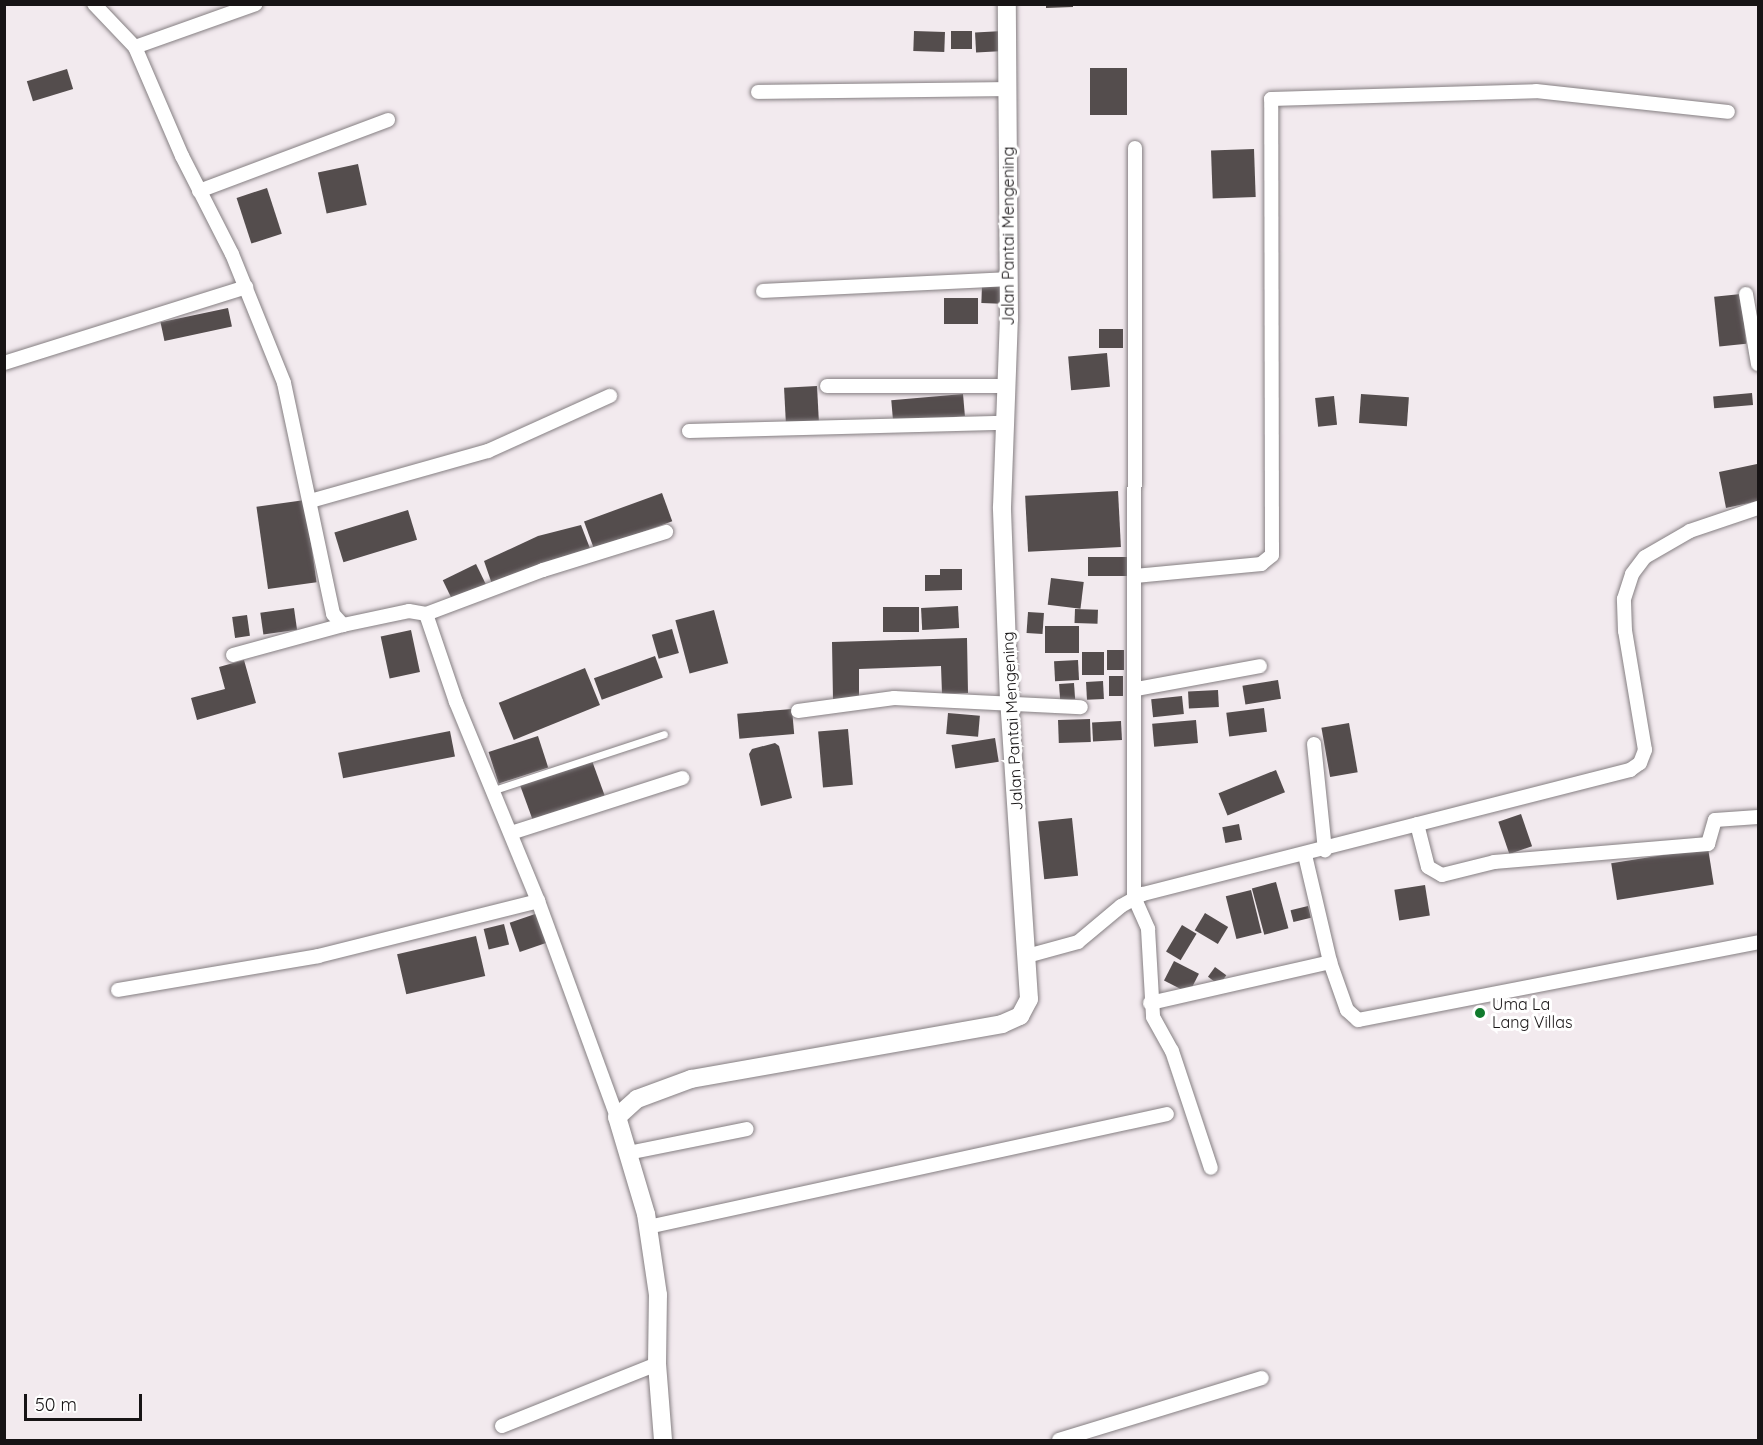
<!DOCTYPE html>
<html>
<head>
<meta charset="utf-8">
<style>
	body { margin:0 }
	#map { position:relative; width:1763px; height:1445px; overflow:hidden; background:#f2eaee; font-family:Quicksand,sans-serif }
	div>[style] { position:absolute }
	.building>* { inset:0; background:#544d4d; transform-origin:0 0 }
	.roads { filter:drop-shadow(0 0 2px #857f82) drop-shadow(0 0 2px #857f82) }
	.service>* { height:7px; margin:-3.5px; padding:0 3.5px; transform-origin:3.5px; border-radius:3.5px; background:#fff }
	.minor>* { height:14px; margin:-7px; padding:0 7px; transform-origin:7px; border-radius:7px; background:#fff }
	.tertiary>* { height:18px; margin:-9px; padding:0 9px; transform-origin:9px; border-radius:9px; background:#fff }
	.dots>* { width:16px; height:16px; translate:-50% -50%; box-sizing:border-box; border:3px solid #fff; border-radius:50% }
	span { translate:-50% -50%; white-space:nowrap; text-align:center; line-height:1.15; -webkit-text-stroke:6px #fff; paint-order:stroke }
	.street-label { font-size:16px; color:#171415 }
	.poi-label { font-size:16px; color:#171415 }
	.left { translate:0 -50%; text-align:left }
	.frame { position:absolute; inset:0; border:6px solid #171415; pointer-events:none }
	.scale { position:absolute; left:24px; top:1394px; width:118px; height:27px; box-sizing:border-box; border:3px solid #171415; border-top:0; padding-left:8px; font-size:18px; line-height:21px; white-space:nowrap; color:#171415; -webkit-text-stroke:4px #fff; paint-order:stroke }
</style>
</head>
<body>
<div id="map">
	<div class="building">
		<i style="clip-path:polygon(1046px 4px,1073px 4px,1073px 7px,1046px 8px)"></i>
		<i style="left:914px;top:31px;width:31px;height:20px;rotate:2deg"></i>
		<i style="left:951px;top:31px;width:21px;height:18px"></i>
		<i style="left:1003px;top:31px;width:20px;height:28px;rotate:87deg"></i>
		<i style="left:1127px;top:68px;width:47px;height:37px;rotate:90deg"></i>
		<i style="left:67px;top:69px;width:21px;height:42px;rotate:73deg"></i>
		<i style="left:1254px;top:149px;width:48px;height:43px;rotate:88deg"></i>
		<i style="left:358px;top:164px;width:42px;height:41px;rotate:78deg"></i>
		<i style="left:267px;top:188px;width:48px;height:32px;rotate:72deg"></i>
		<i style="left:982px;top:285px;width:26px;height:18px;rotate:2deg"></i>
		<i style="left:1741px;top:294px;width:50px;height:27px;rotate:84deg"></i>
		<i style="left:944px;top:298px;width:34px;height:26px"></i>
		<i style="left:228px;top:308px;width:19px;height:69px;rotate:78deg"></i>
		<i style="left:1099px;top:329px;width:24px;height:19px"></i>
		<i style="left:1107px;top:353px;width:34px;height:39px;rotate:85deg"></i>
		<i style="left:817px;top:386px;width:35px;height:33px;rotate:87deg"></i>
		<i style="left:1752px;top:393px;width:12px;height:39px;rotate:85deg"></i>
		<i style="left:963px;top:394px;width:22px;height:72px;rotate:85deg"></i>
		<i style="left:1361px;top:394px;width:48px;height:29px;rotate:4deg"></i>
		<i style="left:1334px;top:396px;width:29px;height:19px;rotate:84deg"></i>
		<i style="clip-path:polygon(1757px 464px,1758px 501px,1726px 508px,1719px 472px)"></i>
		<i style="left:1118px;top:491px;width:56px;height:93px;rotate:87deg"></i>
		<i style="left:662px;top:493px;width:30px;height:83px;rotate:70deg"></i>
		<i style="left:305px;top:500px;width:83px;height:49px;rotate:82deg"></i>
		<i style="left:408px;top:510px;width:31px;height:77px;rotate:73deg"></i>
		<i style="clip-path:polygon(581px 525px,591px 551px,493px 587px,484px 561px,538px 536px)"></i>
		<i style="left:1088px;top:557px;width:41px;height:19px"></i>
		<i style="left:476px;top:564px;width:25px;height:37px;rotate:64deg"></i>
		<i style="clip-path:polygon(940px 569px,962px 569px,962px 590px,925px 591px,925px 575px,940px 575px)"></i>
		<i style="left:1051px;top:578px;width:33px;height:27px;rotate:7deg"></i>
		<i style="left:958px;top:606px;width:22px;height:37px;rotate:87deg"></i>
		<i style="left:919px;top:607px;width:25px;height:36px;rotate:90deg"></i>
		<i style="left:294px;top:608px;width:22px;height:34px;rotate:82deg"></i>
		<i style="left:1075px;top:609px;width:23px;height:14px;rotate:2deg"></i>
		<i style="left:714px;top:610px;width:55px;height:40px;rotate:75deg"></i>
		<i style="left:1028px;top:612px;width:16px;height:21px;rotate:4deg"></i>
		<i style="left:247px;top:615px;width:21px;height:15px;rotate:82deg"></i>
		<i style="left:1045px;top:626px;width:34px;height:27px"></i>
		<i style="left:672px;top:629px;width:25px;height:21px;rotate:74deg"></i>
		<i style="left:411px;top:630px;width:43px;height:31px;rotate:78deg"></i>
		<i style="clip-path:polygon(967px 638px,968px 693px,942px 694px,941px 666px,859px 669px,859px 700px,833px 700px,832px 642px)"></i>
		<i style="left:1107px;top:650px;width:17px;height:20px"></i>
		<i style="left:1082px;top:652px;width:22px;height:23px"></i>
		<i style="left:655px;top:656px;width:23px;height:65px;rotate:70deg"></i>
		<i style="clip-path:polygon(244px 660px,256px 703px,197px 720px,191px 698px,225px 689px,219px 667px)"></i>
		<i style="left:1078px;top:660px;width:20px;height:24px;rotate:87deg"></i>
		<i style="left:585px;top:668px;width:40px;height:93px;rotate:68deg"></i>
		<i style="left:1109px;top:676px;width:14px;height:20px"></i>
		<i style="left:1278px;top:680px;width:19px;height:36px;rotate:81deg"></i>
		<i style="left:1103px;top:681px;width:18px;height:17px;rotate:87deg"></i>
		<i style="left:1074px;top:683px;width:16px;height:15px;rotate:86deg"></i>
		<i style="left:1218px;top:690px;width:17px;height:30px;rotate:87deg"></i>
		<i style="left:1182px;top:696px;width:18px;height:31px;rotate:84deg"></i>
		<i style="left:1264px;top:708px;width:24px;height:38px;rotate:83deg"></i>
		<i style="left:792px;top:709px;width:25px;height:55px;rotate:85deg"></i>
		<i style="left:948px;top:713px;width:32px;height:21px;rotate:5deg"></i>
		<i style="left:1090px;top:719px;width:23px;height:32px;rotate:88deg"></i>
		<i style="left:1196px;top:720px;width:23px;height:44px;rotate:85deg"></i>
		<i style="left:1121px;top:721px;width:19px;height:29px;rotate:87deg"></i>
		<i style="left:1349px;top:723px;width:50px;height:28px;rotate:80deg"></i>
		<i style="left:848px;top:729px;width:56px;height:30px;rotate:85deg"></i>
		<i style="left:450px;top:731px;width:26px;height:114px;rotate:79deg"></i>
		<i style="left:538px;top:736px;width:33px;height:52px;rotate:72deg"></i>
		<i style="left:995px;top:738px;width:24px;height:44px;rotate:81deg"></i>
		<i style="clip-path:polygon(775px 743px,779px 746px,792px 798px,761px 806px,749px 754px,752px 749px)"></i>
		<i style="left:591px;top:758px;width:40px;height:76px;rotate:70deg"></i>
		<i style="left:1276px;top:770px;width:24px;height:62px;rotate:68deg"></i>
		<i style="left:1521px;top:814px;width:34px;height:24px;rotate:71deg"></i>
		<i style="left:1072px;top:818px;width:58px;height:34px;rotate:84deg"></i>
		<i style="left:1239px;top:824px;width:16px;height:17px;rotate:79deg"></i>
		<i style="left:1708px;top:848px;width:37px;height:98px;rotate:81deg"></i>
		<i style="left:1276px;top:882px;width:48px;height:25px;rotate:75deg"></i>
		<i style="left:1425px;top:885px;width:31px;height:31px;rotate:81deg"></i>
		<i style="left:1251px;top:890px;width:44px;height:26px;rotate:76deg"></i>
		<i style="left:1308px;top:906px;width:12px;height:18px;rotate:76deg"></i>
		<i style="left:538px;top:913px;width:31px;height:30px;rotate:71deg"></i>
		<i style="left:1205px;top:913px;width:27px;height:20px;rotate:31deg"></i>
		<i style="left:504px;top:924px;width:21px;height:21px;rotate:76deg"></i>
		<i style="left:1182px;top:925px;width:17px;height:31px;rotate:31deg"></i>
		<i style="left:476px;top:936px;width:41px;height:81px;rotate:77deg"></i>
		<i style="left:1174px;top:961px;width:28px;height:22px;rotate:27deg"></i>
		<i style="left:1215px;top:967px;width:14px;height:12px;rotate:36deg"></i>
	</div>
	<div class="roads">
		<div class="service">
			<i style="left:491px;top:791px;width:182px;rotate:-18.2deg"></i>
		</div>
		<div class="minor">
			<i style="left:94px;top:4px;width:59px;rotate:46.4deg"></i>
			<i style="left:135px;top:47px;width:119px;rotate:66.7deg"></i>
			<i style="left:182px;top:156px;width:110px;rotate:63deg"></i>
			<i style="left:232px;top:254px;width:139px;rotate:68deg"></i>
			<i style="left:284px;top:383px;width:236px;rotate:78deg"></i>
			<i style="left:333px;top:614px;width:15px;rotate:48deg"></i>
			<i style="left:343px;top:625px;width:67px;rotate:-12deg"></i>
			<i style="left:409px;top:611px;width:17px;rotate:10deg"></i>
			<i style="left:426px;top:614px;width:93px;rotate:71.2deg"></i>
			<i style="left:456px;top:702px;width:215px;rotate:67.6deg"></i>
			<i style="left:538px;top:901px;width:230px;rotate:69.9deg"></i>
			<i style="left:135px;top:47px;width:128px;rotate:-19.6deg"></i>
			<i style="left:758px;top:92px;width:248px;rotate:-0.7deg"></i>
			<i style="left:1135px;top:148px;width:749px;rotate:90.08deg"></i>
			<i style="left:1134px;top:897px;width:35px;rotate:66deg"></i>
			<i style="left:1148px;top:929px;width:88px;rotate:86.7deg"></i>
			<i style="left:1153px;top:1017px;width:39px;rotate:61deg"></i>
			<i style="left:1172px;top:1051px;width:123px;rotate:71.6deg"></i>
			<i style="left:199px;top:191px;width:202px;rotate:-20.6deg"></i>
			<i style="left:763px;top:291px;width:246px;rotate:-2.8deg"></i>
			<i style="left:1746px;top:294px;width:71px;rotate:80.3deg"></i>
			<i style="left:4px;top:363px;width:254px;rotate:-17.4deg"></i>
			<i style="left:827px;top:386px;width:177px"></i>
			<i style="left:689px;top:431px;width:315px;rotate:-1.5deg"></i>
			<i style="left:310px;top:501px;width:185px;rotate:-15.7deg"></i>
			<i style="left:488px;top:451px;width:134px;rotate:-24.3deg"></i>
			<i style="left:1135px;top:576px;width:127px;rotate:-5.4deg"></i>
			<i style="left:1261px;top:564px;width:14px;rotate:-39deg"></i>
			<i style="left:1272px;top:555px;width:456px;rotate:-90.1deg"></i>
			<i style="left:1271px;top:99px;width:265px;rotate:-1.7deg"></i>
			<i style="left:1536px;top:91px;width:193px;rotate:6.2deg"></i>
			<i style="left:426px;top:614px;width:125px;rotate:-20.6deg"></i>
			<i style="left:543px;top:570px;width:129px;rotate:-17.2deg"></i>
			<i style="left:233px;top:655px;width:114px;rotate:-15.3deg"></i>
			<i style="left:1136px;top:689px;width:126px;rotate:-10.5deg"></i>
			<i style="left:798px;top:711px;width:97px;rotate:-7.7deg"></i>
			<i style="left:894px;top:698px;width:187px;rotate:2.8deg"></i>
			<i style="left:1314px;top:744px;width:107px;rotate:84.1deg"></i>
			<i style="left:1417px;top:824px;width:44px;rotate:75.7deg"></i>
			<i style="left:1428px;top:867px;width:16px;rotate:30deg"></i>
			<i style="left:1442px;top:875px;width:54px;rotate:-14deg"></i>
			<i style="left:1494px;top:862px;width:215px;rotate:-4.8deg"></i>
			<i style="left:1708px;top:844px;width:25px;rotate:-74deg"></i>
			<i style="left:1715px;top:820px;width:43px;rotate:-4deg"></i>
			<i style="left:511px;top:833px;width:180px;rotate:-17.8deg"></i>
			<i style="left:1305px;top:855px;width:110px;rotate:76.8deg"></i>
			<i style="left:1330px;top:962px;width:51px;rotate:70.5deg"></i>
			<i style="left:1347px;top:1010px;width:15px;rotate:42deg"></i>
			<i style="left:1358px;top:1020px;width:408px;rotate:-11deg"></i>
			<i style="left:1027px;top:956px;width:53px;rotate:-15.4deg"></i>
			<i style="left:1078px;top:942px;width:56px;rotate:-39.9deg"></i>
			<i style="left:1121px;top:906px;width:25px;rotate:-29deg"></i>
			<i style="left:1143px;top:894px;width:503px;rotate:-14.29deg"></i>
			<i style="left:1630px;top:770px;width:12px;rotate:-35deg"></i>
			<i style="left:1640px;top:763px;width:14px;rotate:-69deg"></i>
			<i style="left:1645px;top:750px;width:121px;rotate:-99.5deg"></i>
			<i style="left:1625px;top:631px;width:32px;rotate:-92deg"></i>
			<i style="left:1624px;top:599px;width:26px;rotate:-72deg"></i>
			<i style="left:1632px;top:574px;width:21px;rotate:-53deg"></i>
			<i style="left:1645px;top:557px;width:52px;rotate:-30deg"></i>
			<i style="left:1690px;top:531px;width:72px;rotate:-18.7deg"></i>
			<i style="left:118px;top:990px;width:203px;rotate:-9.6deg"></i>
			<i style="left:318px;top:956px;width:227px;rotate:-14deg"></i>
			<i style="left:1150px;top:1003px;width:185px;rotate:-12.8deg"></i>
			<i style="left:628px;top:1153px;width:121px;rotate:-11.4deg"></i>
			<i style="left:648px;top:1227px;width:531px;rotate:-12.28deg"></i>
			<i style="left:502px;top:1426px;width:167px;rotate:-21.8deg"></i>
			<i style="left:1059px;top:1440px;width:212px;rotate:-17deg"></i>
		</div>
		<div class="tertiary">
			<i style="left:663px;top:1440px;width:76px;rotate:-94.5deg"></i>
			<i style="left:657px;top:1364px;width:69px;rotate:-89.2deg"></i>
			<i style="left:658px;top:1295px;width:82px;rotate:-98.4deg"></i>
			<i style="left:646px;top:1214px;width:101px;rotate:-106.6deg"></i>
			<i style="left:617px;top:1117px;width:27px;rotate:-42deg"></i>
			<i style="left:637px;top:1099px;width:58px;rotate:-20.3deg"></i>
			<i style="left:691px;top:1079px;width:316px;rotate:-10deg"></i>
			<i style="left:1002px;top:1024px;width:20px;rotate:-24deg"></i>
			<i style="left:1020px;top:1016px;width:19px;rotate:-62deg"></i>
			<i style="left:1029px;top:999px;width:299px;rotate:-93.8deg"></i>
			<i style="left:1009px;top:701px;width:194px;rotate:-92.1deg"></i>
			<i style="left:1002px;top:507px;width:188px;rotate:-87.9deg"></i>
			<i style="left:1009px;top:319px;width:315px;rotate:-90.4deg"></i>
		</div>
	</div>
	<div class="dots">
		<i style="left:1480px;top:1013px;background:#10792c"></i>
	</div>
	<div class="street-label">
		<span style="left:1008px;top:236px;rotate:-90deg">Jalan Pantai Mengening</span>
		<span style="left:1012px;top:721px;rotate:-93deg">Jalan Pantai Mengening</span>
	</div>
	<div class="poi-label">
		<span class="left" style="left:1492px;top:1013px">Uma La<br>Lang Villas</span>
	</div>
	<div class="frame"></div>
	<div class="scale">50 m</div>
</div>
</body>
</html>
